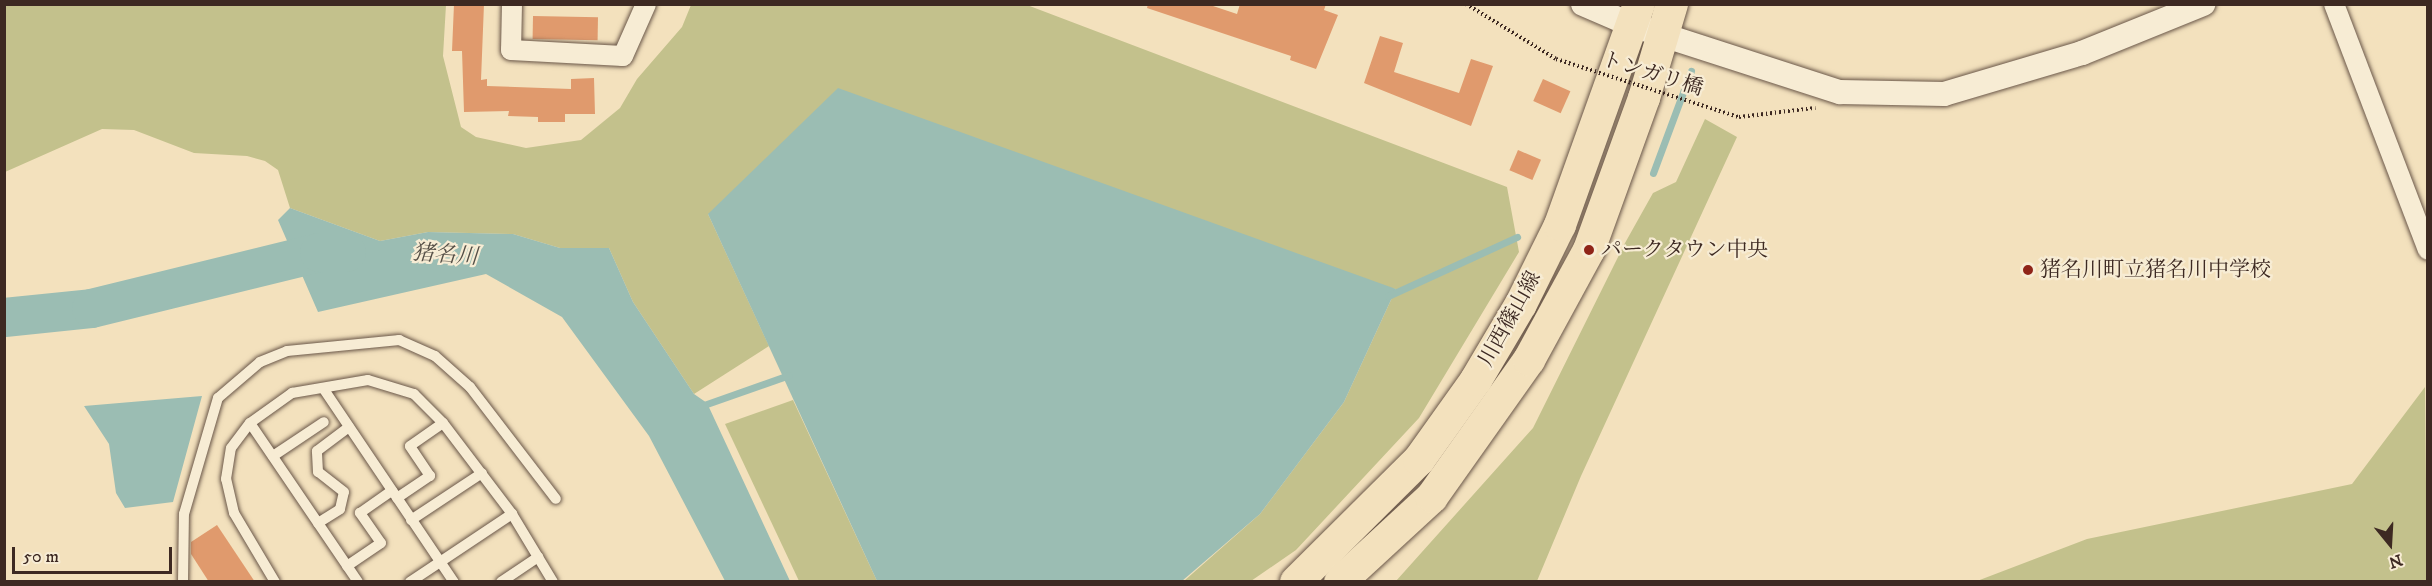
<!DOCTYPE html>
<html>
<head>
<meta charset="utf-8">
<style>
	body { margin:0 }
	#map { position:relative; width:2432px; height:586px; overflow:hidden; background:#f3e1bd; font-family:"IM FELL DW Pica","Noto Serif JP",serif }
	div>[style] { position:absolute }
	.green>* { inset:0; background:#c3c18c }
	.water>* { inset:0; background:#9bbdb3 }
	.stream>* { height:7px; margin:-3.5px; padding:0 3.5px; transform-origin:3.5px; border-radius:3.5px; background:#9bbdb3 }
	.river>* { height:39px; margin:-19.5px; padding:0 19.5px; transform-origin:19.5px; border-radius:19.5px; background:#9bbdb3 }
	.building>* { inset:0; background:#e09a6d; transform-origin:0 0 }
	.path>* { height:4px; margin-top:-2px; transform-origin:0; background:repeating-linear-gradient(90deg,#3d2922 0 1.5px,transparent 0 4.5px) }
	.roads { filter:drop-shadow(0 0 2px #6a5749) drop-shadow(0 0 2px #6a5749) }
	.service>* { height:10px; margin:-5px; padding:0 5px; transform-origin:5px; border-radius:5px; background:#f7ecd4 }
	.minor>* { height:20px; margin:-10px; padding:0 10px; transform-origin:10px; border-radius:10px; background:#f7ecd4 }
	.tertiary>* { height:24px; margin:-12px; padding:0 12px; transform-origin:12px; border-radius:12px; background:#f7ecd4 }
	.primary>* { height:32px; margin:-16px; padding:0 16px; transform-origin:16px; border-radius:16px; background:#f3e1bd }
	.path-bridge>* { height:4px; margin-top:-2px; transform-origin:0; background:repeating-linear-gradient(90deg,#3d2922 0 1.5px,transparent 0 4.5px) }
	.dots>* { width:16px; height:16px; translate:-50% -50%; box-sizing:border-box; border:3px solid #f7ecd4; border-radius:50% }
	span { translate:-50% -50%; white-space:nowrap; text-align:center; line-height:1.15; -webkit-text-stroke:4.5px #f7ecd4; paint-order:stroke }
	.street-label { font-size:21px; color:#3d2922 }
	.poi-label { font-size:21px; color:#3d2922 }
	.left { translate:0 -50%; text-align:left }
	.water-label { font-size:22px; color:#544e46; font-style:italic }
	.frame { position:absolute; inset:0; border:6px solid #3d2922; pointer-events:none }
	.north { position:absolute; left:2360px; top:514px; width:60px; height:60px; -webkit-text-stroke:4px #f7ecd4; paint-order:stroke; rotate:162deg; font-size:16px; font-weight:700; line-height:24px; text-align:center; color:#3d2922 }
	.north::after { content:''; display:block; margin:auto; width:21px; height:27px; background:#3d2922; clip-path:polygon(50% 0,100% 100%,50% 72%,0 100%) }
	.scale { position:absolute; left:12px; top:547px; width:160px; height:27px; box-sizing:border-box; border:3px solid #3d2922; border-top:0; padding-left:8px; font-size:18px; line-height:21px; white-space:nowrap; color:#3d2922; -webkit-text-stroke:4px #f7ecd4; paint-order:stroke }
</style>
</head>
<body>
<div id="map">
	<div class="green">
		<i style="clip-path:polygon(5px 5px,446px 5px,443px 56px,461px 127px,476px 137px,526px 148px,581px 140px,620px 108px,637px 79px,682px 27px,691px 5px,1027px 5px,1507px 187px,1519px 252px,1419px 418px,1296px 550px,1251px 581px,1184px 581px,1260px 514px,1344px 402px,1396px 289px,708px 214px,769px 346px,694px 394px,633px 302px,609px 248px,560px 248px,513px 234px,428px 232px,380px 241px,290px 208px,278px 170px,265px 161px,247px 156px,194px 153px,134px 130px,102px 129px,5px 172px)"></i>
		<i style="clip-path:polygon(1705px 119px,1737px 137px,1581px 476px,1537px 581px,1396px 581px,1533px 428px,1625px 243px,1653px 193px,1676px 182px)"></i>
		<i style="clip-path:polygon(2425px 387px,2427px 581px,1977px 581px,2087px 539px,2352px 484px)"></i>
		<i style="clip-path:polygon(793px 400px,877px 581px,799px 581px,725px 424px)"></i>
	</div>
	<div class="water">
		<i style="clip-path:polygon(838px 88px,1396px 289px,1344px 402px,1260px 514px,1182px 581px,877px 581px,708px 214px)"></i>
		<i style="clip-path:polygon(290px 208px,380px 241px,428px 232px,513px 234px,560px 248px,609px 248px,633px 302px,694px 394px,707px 403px,790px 581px,725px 581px,649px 436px,562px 317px,486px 274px,318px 312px,278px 220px)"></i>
		<i style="clip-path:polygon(202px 396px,173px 502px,125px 508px,116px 493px,109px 444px,84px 406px)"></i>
	</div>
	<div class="stream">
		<i style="left:1653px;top:173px;width:109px;rotate:-69.6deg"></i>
		<i style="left:1388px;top:296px;width:142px;rotate:-24.6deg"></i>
		<i style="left:701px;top:406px;width:93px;rotate:-19.4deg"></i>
	</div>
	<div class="river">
		<i style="left:4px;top:317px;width:87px;rotate:-5.9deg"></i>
		<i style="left:91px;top:308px;width:235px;rotate:-13.8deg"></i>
		<i style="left:319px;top:252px;width:27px"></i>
	</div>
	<div class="building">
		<i style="clip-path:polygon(454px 4px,484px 4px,481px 80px,487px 79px,487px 86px,571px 89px,571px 79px,594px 78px,595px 114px,565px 114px,565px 122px,538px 122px,538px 117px,508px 116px,509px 111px,464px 112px,462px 51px,452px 51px)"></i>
		<i style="clip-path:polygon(1148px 4px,1207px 4px,1237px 14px,1240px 4px,1326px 4px,1324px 10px,1338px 15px,1316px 69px,1290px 60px,1291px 56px,1147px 8px)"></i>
		<i style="left:533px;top:16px;width:65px;height:23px;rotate:1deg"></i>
		<i style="clip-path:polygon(1380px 36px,1403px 43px,1394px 72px,1459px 93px,1471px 59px,1493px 66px,1471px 126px,1364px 83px)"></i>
		<i style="left:1543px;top:79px;width:30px;height:24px;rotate:24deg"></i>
		<i style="left:1518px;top:150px;width:25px;height:22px;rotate:23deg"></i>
		<i style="clip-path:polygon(217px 525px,255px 582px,209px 582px,191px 554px,191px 542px)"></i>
	</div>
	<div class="path">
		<i style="left:1466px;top:4px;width:105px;rotate:31.4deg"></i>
		<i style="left:1739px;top:117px;width:77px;rotate:-6.8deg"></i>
	</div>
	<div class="roads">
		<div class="service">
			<i style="left:323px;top:388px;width:234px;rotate:56deg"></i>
			<i style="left:250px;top:423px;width:192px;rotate:55.8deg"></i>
			<i style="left:273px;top:456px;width:61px;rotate:-33.7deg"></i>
			<i style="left:397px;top:498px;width:40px;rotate:-34deg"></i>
			<i style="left:430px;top:476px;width:36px;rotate:-124deg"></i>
			<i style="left:410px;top:446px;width:40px;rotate:-34.9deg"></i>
			<i style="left:411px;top:520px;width:85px;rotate:-33.5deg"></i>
			<i style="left:318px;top:523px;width:26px;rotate:-32deg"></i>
			<i style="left:340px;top:509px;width:17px;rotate:-77deg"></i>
			<i style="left:344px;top:492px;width:33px;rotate:-142deg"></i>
			<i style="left:318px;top:472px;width:21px;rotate:-93deg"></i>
			<i style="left:317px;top:451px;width:40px;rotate:-37deg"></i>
			<i style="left:347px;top:566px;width:41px;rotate:-34.1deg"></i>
			<i style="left:381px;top:543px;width:37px;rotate:-125deg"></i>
			<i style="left:360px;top:513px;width:39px;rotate:-35deg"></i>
			<i style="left:183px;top:582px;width:68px;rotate:-89.2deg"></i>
			<i style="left:184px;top:514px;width:121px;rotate:-73.7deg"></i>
			<i style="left:218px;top:398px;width:55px;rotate:-40.6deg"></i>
			<i style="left:260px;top:362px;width:29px;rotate:-22deg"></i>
			<i style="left:287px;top:351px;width:113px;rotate:-5.6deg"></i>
			<i style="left:399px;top:340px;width:39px;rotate:24deg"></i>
			<i style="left:435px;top:356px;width:47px;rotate:41.5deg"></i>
			<i style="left:470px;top:387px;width:141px;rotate:52.5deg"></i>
			<i style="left:275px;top:582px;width:80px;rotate:-120.7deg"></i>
			<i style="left:234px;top:513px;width:35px;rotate:-103deg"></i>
			<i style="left:226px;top:479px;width:31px;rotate:-81deg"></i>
			<i style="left:231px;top:448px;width:31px;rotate:-53deg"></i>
			<i style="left:250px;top:423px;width:52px;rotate:-35.5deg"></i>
			<i style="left:292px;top:393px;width:77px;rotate:-9.7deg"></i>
			<i style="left:368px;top:380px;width:48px;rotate:16.9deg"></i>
			<i style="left:414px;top:394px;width:41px;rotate:45deg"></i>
			<i style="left:443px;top:423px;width:114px;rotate:52.8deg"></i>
			<i style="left:512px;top:514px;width:79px;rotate:58.9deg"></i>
			<i style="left:410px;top:582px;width:123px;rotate:-33.7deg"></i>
			<i style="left:501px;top:582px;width:45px;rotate:-34deg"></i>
		</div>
		<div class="minor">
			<i style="left:512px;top:4px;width:46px;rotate:91.2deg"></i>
			<i style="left:511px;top:50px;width:112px;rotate:3.1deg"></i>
			<i style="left:623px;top:56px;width:57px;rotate:-66.1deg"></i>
			<i style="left:2334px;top:4px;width:263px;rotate:69.1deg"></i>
		</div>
		<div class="tertiary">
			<i style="left:1583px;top:4px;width:53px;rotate:23.2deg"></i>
			<i style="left:1632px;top:25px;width:219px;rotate:17.9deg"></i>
			<i style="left:1840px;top:92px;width:104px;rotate:1.1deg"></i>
			<i style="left:1944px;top:94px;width:144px;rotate:-16.5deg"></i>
			<i style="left:2082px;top:53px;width:131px;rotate:-22deg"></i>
		</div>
		<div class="primary">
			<i style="left:1296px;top:582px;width:173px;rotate:-44.8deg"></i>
			<i style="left:1419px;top:460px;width:98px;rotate:-54.5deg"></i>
			<i style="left:1476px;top:380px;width:88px;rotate:-59.4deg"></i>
			<i style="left:1521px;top:304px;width:88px;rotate:-63.7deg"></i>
			<i style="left:1560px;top:225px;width:235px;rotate:-70.3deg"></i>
			<i style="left:1340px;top:582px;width:125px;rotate:-42.7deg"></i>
			<i style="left:1432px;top:497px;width:168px;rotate:-54.7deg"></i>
			<i style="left:1529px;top:360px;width:125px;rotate:-61.4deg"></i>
			<i style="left:1589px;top:250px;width:162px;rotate:-70.1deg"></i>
			<i style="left:1644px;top:98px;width:98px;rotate:-73.4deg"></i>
		</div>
	</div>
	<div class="path-bridge">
		<i style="left:1556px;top:59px;width:192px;rotate:17.6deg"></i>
	</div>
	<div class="dots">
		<i style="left:1589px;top:250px;background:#8f2418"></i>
		<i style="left:2028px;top:270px;background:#8f2418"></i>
	</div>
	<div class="street-label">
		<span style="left:1652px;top:74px;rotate:17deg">トンガリ橋</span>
		<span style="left:1510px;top:319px;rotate:-61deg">川西篠山線</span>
	</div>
	<div class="poi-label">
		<span class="left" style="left:1601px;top:250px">パークタウン中央</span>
		<span class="left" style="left:2040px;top:270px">猪名川町立猪名川中学校</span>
	</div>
	<div class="water-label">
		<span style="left:445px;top:255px;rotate:4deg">猪名川</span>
	</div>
	<div class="frame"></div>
	<div class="north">N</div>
	<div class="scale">50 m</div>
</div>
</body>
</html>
